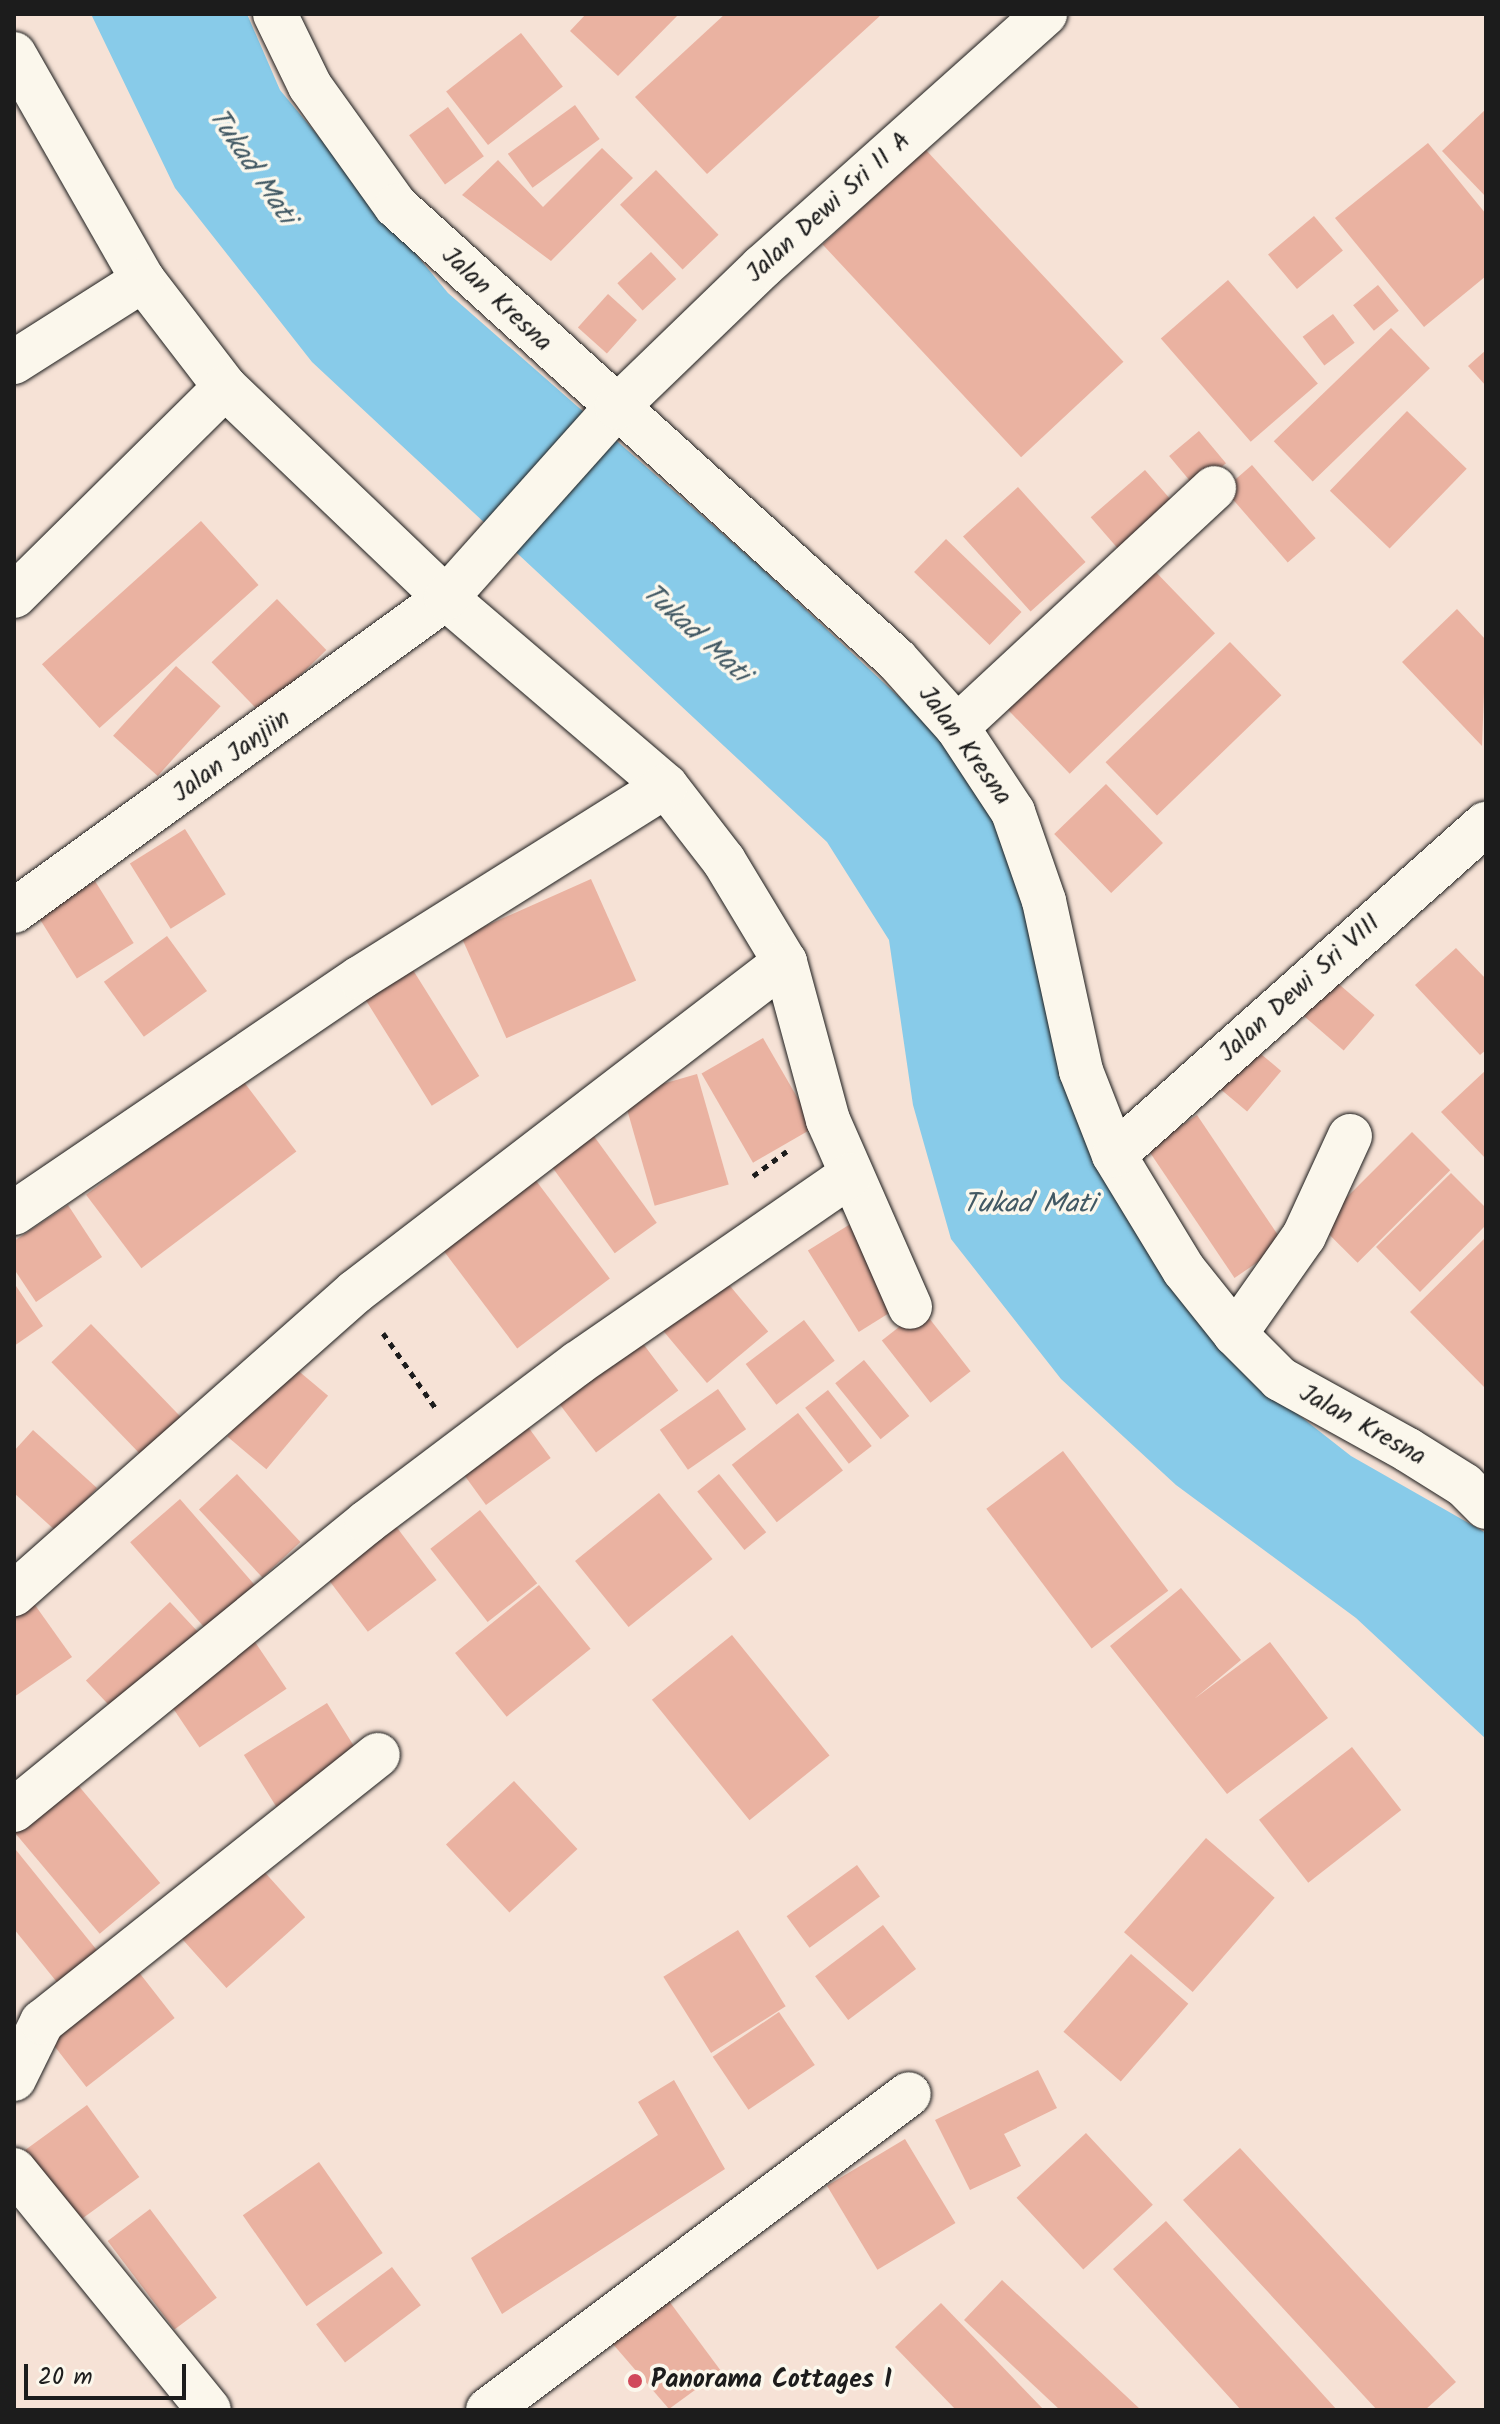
<!DOCTYPE html>
<html>
<head>
<meta charset="utf-8">
<style>
	body { margin:0 }
	#map { position:relative; width:1500px; height:2424px; overflow:hidden; background:#f6e2d6; font-family:Kalam,sans-serif }
	div>[style] { position:absolute }
	.water>* { inset:0; background:#88cbe9 }
	.building>* { inset:0; background:#eab2a1; transform-origin:0 0 }
	.path>* { height:5px; margin-top:-2.5px; transform-origin:0; background:repeating-linear-gradient(90deg,#1c1c1c 0 6px,transparent 0 12px) }
	.roads { filter:drop-shadow(0 0 2px #1c1c1c) drop-shadow(0 0 2px #1c1c1c) }
	.minor>* { height:44px; margin:-22px; padding:0 22px; transform-origin:22px; border-radius:22px; background:#fbf7ec }
	.dots>* { width:22px; height:22px; translate:-50% -50%; box-sizing:border-box; border:4px solid #fbf7ec; border-radius:50% }
	span { translate:-50% -50%; white-space:nowrap; text-align:center; line-height:1.15; -webkit-text-stroke:7px #fbf7ec; paint-order:stroke }
	.street-label { font-size:26px; color:#1c1c1c }
	.poi-label { font-size:26px; color:#1c1c1c; font-weight:700 }
	.left { translate:0 -50%; text-align:left }
	.water-label { font-size:28px; color:#425964; font-style:italic }
	.frame { position:absolute; inset:0; border:16px solid #1c1c1c; pointer-events:none }
	.scale { position:absolute; left:24px; top:2364px; width:162px; height:36px; box-sizing:border-box; border:4px solid #1c1c1c; border-top:0; padding-left:10px; font-size:24px; line-height:28px; white-space:nowrap; color:#1c1c1c; -webkit-text-stroke:6px #fbf7ec; paint-order:stroke }
</style>
</head>
<body>
<div id="map">
	<div class="water">
		<i style="clip-path:polygon(91px 14px,247px 14px,280px 90px,448px 293px,757px 564px,931px 727px,1002px 827px,1050px 965px,1240px 1369px,1351px 1456px,1486px 1533px,1486px 1739px,1356px 1618px,1176px 1485px,1061px 1379px,951px 1239px,913px 1105px,889px 940px,827px 842px,312px 362px,175px 188px)"></i>
	</div>
	<div class="building">
		<i style="clip-path:polygon(586px 14px,679px 14px,618px 76px,570px 31px)"></i>
		<i style="clip-path:polygon(725px 14px,882px 14px,707px 174px,635px 97px)"></i>
		<i style="left:521px;top:33px;width:68px;height:95px;rotate:52deg"></i>
		<i style="left:575px;top:105px;width:42px;height:83px;rotate:54deg"></i>
		<i style="left:448px;top:107px;width:61px;height:48px;rotate:54deg"></i>
		<i style="clip-path:polygon(1486px 109px,1486px 197px,1442px 151px)"></i>
		<i style="clip-path:polygon(1428px 143px,1486px 214px,1486px 276px,1424px 327px,1335px 218px)"></i>
		<i style="clip-path:polygon(602px 148px,633px 178px,551px 261px,462px 195px,498px 160px,543px 207px)"></i>
		<i style="left:925px;top:149px;width:291px;height:140px;rotate:47deg"></i>
		<i style="left:656px;top:170px;width:90px;height:50px;rotate:46deg"></i>
		<i style="left:1314px;top:216px;width:45px;height:60px;rotate:50deg"></i>
		<i style="left:651px;top:252px;width:37px;height:46px;rotate:47deg"></i>
		<i style="left:1228px;top:280px;width:137px;height:89px;rotate:49deg"></i>
		<i style="left:1378px;top:285px;width:33px;height:32px;rotate:51deg"></i>
		<i style="left:608px;top:294px;width:39px;height:45px;rotate:42deg"></i>
		<i style="left:1333px;top:314px;width:36px;height:38px;rotate:53deg"></i>
		<i style="left:1391px;top:328px;width:56px;height:163px;rotate:46deg"></i>
		<i style="clip-path:polygon(1486px 350px,1486px 386px,1468px 366px)"></i>
		<i style="left:1407px;top:411px;width:83px;height:111px;rotate:44deg"></i>
		<i style="left:1199px;top:431px;width:42px;height:39px;rotate:50deg"></i>
		<i style="left:1252px;top:465px;width:97px;height:37px;rotate:49deg"></i>
		<i style="left:1145px;top:470px;width:44px;height:72px;rotate:49deg"></i>
		<i style="left:1018px;top:487px;width:101px;height:74px;rotate:48deg"></i>
		<i style="left:201px;top:521px;width:86px;height:214px;rotate:48deg"></i>
		<i style="left:946px;top:539px;width:105px;height:46px;rotate:44deg"></i>
		<i style="left:1149px;top:565px;width:95px;height:202px;rotate:46deg"></i>
		<i style="left:277px;top:599px;width:71px;height:91px;rotate:46deg"></i>
		<i style="clip-path:polygon(1457px 609px,1486px 640px,1482px 746px,1402px 662px)"></i>
		<i style="left:1230px;top:642px;width:74px;height:173px;rotate:46deg"></i>
		<i style="left:176px;top:666px;width:60px;height:94px;rotate:42deg"></i>
		<i style="left:1106px;top:784px;width:82px;height:72px;rotate:46deg"></i>
		<i style="left:185px;top:829px;width:77px;height:65px;rotate:58deg"></i>
		<i style="left:591px;top:879px;width:111px;height:142px;rotate:66deg"></i>
		<i style="left:95px;top:881px;width:73px;height:67px;rotate:58deg"></i>
		<i style="left:167px;top:936px;width:68px;height:78px;rotate:54deg"></i>
		<i style="clip-path:polygon(1456px 948px,1486px 979px,1486px 1050px,1480px 1055px,1415px 985px)"></i>
		<i style="left:413px;top:970px;width:125px;height:56px;rotate:58deg"></i>
		<i style="left:1333px;top:979px;width:55px;height:47px;rotate:41deg"></i>
		<i style="left:763px;top:1038px;width:103px;height:71px;rotate:60deg"></i>
		<i style="left:1249px;top:1044px;width:42px;height:53px;rotate:40deg"></i>
		<i style="clip-path:polygon(1486px 1070px,1486px 1159px,1441px 1112px)"></i>
		<i style="left:697px;top:1074px;width:115px;height:77px;rotate:74deg"></i>
		<i style="left:241px;top:1078px;width:92px;height:194px;rotate:53deg"></i>
		<i style="left:1197px;top:1115px;width:156px;height:60px;rotate:56deg"></i>
		<i style="left:588px;top:1128px;width:117px;height:52px;rotate:54deg"></i>
		<i style="left:1412px;top:1132px;width:54px;height:131px;rotate:45deg"></i>
		<i style="left:528px;top:1170px;width:136px;height:116px;rotate:53deg"></i>
		<i style="clip-path:polygon(1451px 1173px,1486px 1208px,1486px 1225px,1420px 1292px,1376px 1247px)"></i>
		<i style="clip-path:polygon(68px 1205px,102px 1257px,36px 1302px,14px 1269px,14px 1241px)"></i>
		<i style="left:852px;top:1223px;width:96px;height:52px;rotate:58deg"></i>
		<i style="clip-path:polygon(1486px 1237px,1486px 1389px,1410px 1312px)"></i>
		<i style="left:720px;top:1274px;width:75px;height:80px;rotate:50deg"></i>
		<i style="clip-path:polygon(14px 1283px,43px 1326px,14px 1346px)"></i>
		<i style="left:922px;top:1309px;width:79px;height:51px;rotate:52deg"></i>
		<i style="left:804px;top:1320px;width:51px;height:73px;rotate:53deg"></i>
		<i style="left:91px;top:1324px;width:136px;height:55px;rotate:46deg"></i>
		<i style="left:638px;top:1337px;width:67px;height:103px;rotate:53deg"></i>
		<i style="left:864px;top:1360px;width:72px;height:37px;rotate:51deg"></i>
		<i style="left:289px;top:1363px;width:51px;height:96px;rotate:40deg"></i>
		<i style="left:718px;top:1389px;width:49px;height:71px;rotate:55deg"></i>
		<i style="left:828px;top:1390px;width:71px;height:29px;rotate:52deg"></i>
		<i style="left:798px;top:1413px;width:73px;height:84px;rotate:52deg"></i>
		<i style="left:526px;top:1424px;width:42px;height:80px;rotate:54deg"></i>
		<i style="clip-path:polygon(33px 1430px,97px 1488px,57px 1532px,14px 1493px,14px 1451px)"></i>
		<i style="left:1063px;top:1451px;width:175px;height:96px;rotate:53deg"></i>
		<i style="left:237px;top:1474px;width:93px;height:52px;rotate:47deg"></i>
		<i style="left:719px;top:1474px;width:75px;height:28px;rotate:51deg"></i>
		<i style="left:659px;top:1493px;width:85px;height:108px;rotate:51deg"></i>
		<i style="left:180px;top:1499px;width:121px;height:66px;rotate:49deg"></i>
		<i style="left:480px;top:1510px;width:93px;height:63px;rotate:52deg"></i>
		<i style="left:392px;top:1521px;width:74px;height:86px;rotate:53deg"></i>
		<i style="left:539px;top:1585px;width:82px;height:108px;rotate:51deg"></i>
		<i style="clip-path:polygon(1181px 1588px,1241px 1660px,1194px 1699px,1270px 1642px,1328px 1718px,1227px 1794px,1110px 1646px)"></i>
		<i style="clip-path:polygon(30px 1598px,72px 1657px,14px 1697px,14px 1609px)"></i>
		<i style="left:170px;top:1602px;width:49px;height:115px;rotate:47deg"></i>
		<i style="left:732px;top:1635px;width:155px;height:103px;rotate:51deg"></i>
		<i style="left:253px;top:1639px;width:60px;height:105px;rotate:56deg"></i>
		<i style="left:327px;top:1703px;width:67px;height:98px;rotate:58deg"></i>
		<i style="left:1352px;top:1747px;width:80px;height:118px;rotate:52deg"></i>
		<i style="left:67px;top:1772px;width:145px;height:79px;rotate:50deg"></i>
		<i style="left:514px;top:1781px;width:93px;height:93px;rotate:47deg"></i>
		<i style="left:1206px;top:1838px;width:91px;height:125px;rotate:41deg"></i>
		<i style="clip-path:polygon(16px 1850px,100px 1954px,60px 1986px,14px 1929px)"></i>
		<i style="left:251px;top:1857px;width:81px;height:106px;rotate:48deg"></i>
		<i style="left:857px;top:1865px;width:39px;height:87px;rotate:54deg"></i>
		<i style="left:883px;top:1925px;width:55px;height:85px;rotate:53deg"></i>
		<i style="left:738px;top:1930px;width:90px;height:88px;rotate:58deg"></i>
		<i style="left:1131px;top:1954px;width:76px;height:103px;rotate:41deg"></i>
		<i style="left:134px;top:1966px;width:66px;height:112px;rotate:52deg"></i>
		<i style="left:779px;top:2012px;width:64px;height:80px;rotate:56deg"></i>
		<i style="clip-path:polygon(1038px 2070px,1057px 2108px,1004px 2134px,1021px 2166px,970px 2190px,935px 2120px)"></i>
		<i style="clip-path:polygon(674px 2080px,725px 2169px,502px 2314px,471px 2258px,658px 2135px,638px 2102px)"></i>
		<i style="left:87px;top:2105px;width:89px;height:90px;rotate:54deg"></i>
		<i style="left:1086px;top:2133px;width:98px;height:95px;rotate:47deg"></i>
		<i style="left:905px;top:2139px;width:98px;height:91px;rotate:59deg"></i>
		<i style="clip-path:polygon(1240px 2148px,1456px 2382px,1425px 2410px,1377px 2410px,1183px 2200px)"></i>
		<i style="left:319px;top:2162px;width:111px;height:93px;rotate:55deg"></i>
		<i style="left:150px;top:2209px;width:111px;height:53px;rotate:53deg"></i>
		<i style="clip-path:polygon(1166px 2221px,1337px 2410px,1241px 2410px,1113px 2269px)"></i>
		<i style="left:392px;top:2267px;width:48px;height:95px;rotate:53deg"></i>
		<i style="clip-path:polygon(1002px 2280px,1141px 2410px,1060px 2410px,964px 2320px)"></i>
		<i style="clip-path:polygon(666px 2297px,721px 2371px,669px 2409px,612px 2343px)"></i>
		<i style="clip-path:polygon(941px 2303px,1044px 2410px,956px 2410px,895px 2347px)"></i>
	</div>
	<div class="path">
		<i style="left:753px;top:1176px;width:42px;rotate:-36.3deg"></i>
		<i style="left:383px;top:1333px;width:94px;rotate:55deg"></i>
	</div>
	<div class="roads">
		<div class="minor">
			<i style="left:275px;top:14px;width:80px;rotate:64.1deg"></i>
			<i style="left:310px;top:86px;width:148px;rotate:54.4deg"></i>
			<i style="left:396px;top:206px;width:675px;rotate:42.18deg"></i>
			<i style="left:896px;top:659px;width:91px;rotate:48.1deg"></i>
			<i style="left:957px;top:727px;width:102px;rotate:56.6deg"></i>
			<i style="left:1013px;top:812px;width:94px;rotate:70.8deg"></i>
			<i style="left:1044px;top:901px;width:174px;rotate:77.7deg"></i>
			<i style="left:1081px;top:1071px;width:90px;rotate:68.6deg"></i>
			<i style="left:1114px;top:1155px;width:135px;rotate:58.7deg"></i>
			<i style="left:1184px;top:1270px;width:82px;rotate:51.4deg"></i>
			<i style="left:1235px;top:1334px;width:64px;rotate:45deg"></i>
			<i style="left:1280px;top:1379px;width:146px;rotate:29deg"></i>
			<i style="left:1408px;top:1450px;width:66px;rotate:32deg"></i>
			<i style="left:1464px;top:1485px;width:31px;rotate:45deg"></i>
			<i style="left:14px;top:54px;width:260px;rotate:60.3deg"></i>
			<i style="left:143px;top:280px;width:135px;rotate:52.5deg"></i>
			<i style="left:225px;top:387px;width:306px;rotate:43.7deg"></i>
			<i style="left:446px;top:598px;width:289px;rotate:40.5deg"></i>
			<i style="left:666px;top:786px;width:95px;rotate:52.3deg"></i>
			<i style="left:724px;top:861px;width:118px;rotate:58.9deg"></i>
			<i style="left:785px;top:962px;width:542px;rotate:142.5deg"></i>
			<i style="left:355px;top:1292px;width:456px;rotate:138.5deg"></i>
			<i style="left:14px;top:362px;width:153px;rotate:-32.4deg"></i>
			<i style="left:14px;top:596px;width:297px;rotate:-44.7deg"></i>
			<i style="left:957px;top:727px;width:351px;rotate:-42.9deg"></i>
			<i style="left:14px;top:911px;width:533px;rotate:-35.92deg"></i>
			<i style="left:446px;top:598px;width:256px;rotate:-48.2deg"></i>
			<i style="left:617px;top:407px;width:202px;rotate:-44deg"></i>
			<i style="left:762px;top:267px;width:380px;rotate:-41.8deg"></i>
			<i style="left:785px;top:962px;width:164px;rotate:74.8deg"></i>
			<i style="left:828px;top:1120px;width:204px;rotate:66.3deg"></i>
			<i style="left:1114px;top:1155px;width:498px;rotate:-41.7deg"></i>
			<i style="left:14px;top:1213px;width:418px;rotate:-34.2deg"></i>
			<i style="left:360px;top:978px;width:361px;rotate:-32.1deg"></i>
			<i style="left:1235px;top:1334px;width:120px;rotate:-54.9deg"></i>
			<i style="left:1304px;top:1236px;width:110px;rotate:-65.3deg"></i>
			<i style="left:14px;top:1810px;width:456px;rotate:-39.2deg"></i>
			<i style="left:367px;top:1522px;width:264px;rotate:-37deg"></i>
			<i style="left:578px;top:1363px;width:331px;rotate:-34.6deg"></i>
			<i style="left:14px;top:2079px;width:64px;rotate:-63.8deg"></i>
			<i style="left:42px;top:2022px;width:429px;rotate:-38.5deg"></i>
			<i style="left:14px;top:2170px;width:309px;rotate:50.9deg"></i>
			<i style="left:488px;top:2410px;width:526px;rotate:-36.89deg"></i>
		</div>
	</div>
	<div class="dots">
		<i style="left:635px;top:2381px;background:#d1495b"></i>
	</div>
	<div class="street-label">
		<span style="left:829px;top:208px;rotate:-42deg">Jalan Dewi Sri II A</span>
		<span style="left:496px;top:300px;rotate:43deg">Jalan Kresna</span>
		<span style="left:964px;top:746px;rotate:54deg">Jalan Kresna</span>
		<span style="left:232px;top:757px;rotate:-36deg">Jalan Janjiin</span>
		<span style="left:1300px;top:989px;rotate:-42deg">Jalan Dewi Sri VIII</span>
		<span style="left:1362px;top:1426px;rotate:29deg">Jalan Kresna</span>
	</div>
	<div class="poi-label">
		<span class="left" style="left:651px;top:2381px">Panorama Cottages I</span>
	</div>
	<div class="water-label">
		<span style="left:251px;top:167px;rotate:56deg">Tukad Mati</span>
		<span style="left:695px;top:634px;rotate:42deg">Tukad Mati</span>
		<span style="left:1029px;top:1205px">Tukad Mati</span>
	</div>
	<div class="frame"></div>
	<div class="scale">20 m</div>
</div>
</body>
</html>
